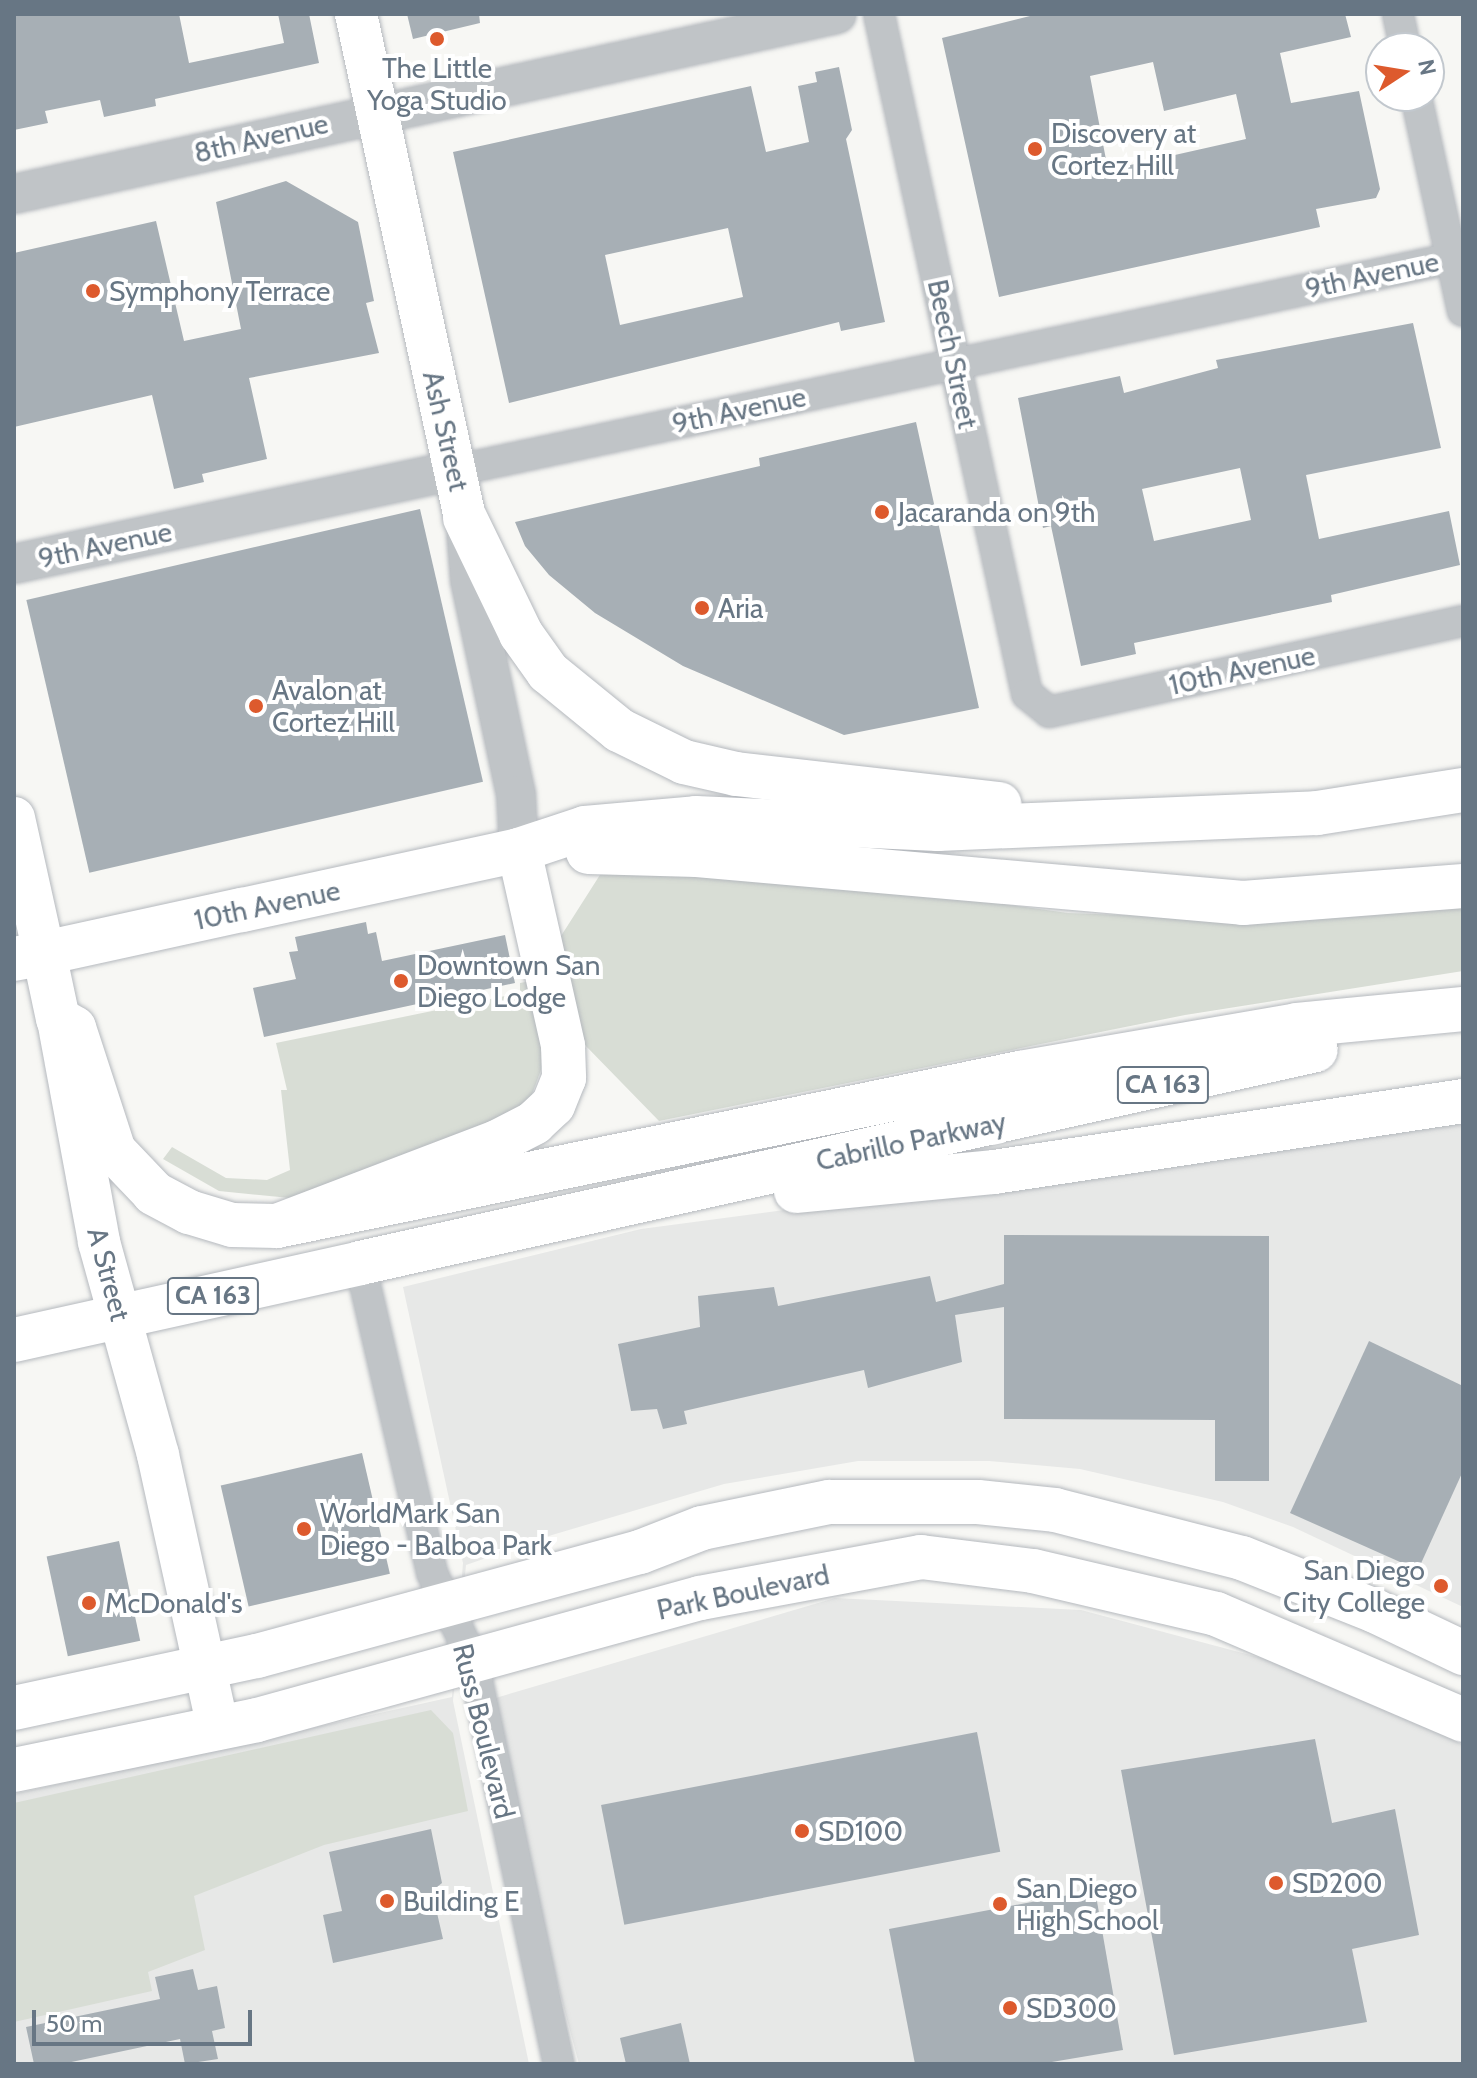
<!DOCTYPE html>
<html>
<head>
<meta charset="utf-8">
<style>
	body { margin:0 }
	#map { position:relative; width:1477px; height:2078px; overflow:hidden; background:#f7f7f4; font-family:Cabin,sans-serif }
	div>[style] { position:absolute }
	.built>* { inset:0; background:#e7e8e7 }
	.green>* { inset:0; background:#d8ddd5 }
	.building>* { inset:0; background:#a7afb5; transform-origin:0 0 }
	.roads { filter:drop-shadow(0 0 2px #b5b9be) drop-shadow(0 0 2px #b5b9be) }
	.minor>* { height:30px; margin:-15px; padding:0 15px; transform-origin:15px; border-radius:15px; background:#c0c4c7 }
	.tertiary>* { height:38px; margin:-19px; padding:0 19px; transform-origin:19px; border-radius:19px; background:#c0c4c7 }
	.secondary>* { height:42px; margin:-21px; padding:0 21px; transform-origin:21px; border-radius:21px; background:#fff }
	.primary>* { height:44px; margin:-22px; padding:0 22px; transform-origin:22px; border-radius:22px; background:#fff }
	.motorway>* { height:44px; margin:-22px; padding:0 22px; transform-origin:22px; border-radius:22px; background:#fff }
	.dots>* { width:22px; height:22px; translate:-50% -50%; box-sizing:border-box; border:4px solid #fff; border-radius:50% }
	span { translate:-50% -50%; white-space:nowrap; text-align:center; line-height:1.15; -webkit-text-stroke:8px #fff; paint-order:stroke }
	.shield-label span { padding:2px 6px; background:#fff; border:2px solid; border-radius:6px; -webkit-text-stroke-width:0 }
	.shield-label { font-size:26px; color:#677684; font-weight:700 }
	.poi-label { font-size:28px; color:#677684 }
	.left { translate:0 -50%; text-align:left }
	.right { translate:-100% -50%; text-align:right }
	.street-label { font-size:28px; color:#677684 }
	.frame { position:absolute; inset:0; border:16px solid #677684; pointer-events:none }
	.north { position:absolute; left:1365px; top:32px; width:80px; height:80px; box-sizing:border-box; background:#fff; border:2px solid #c2c8ce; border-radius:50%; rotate:78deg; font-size:22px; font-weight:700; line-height:32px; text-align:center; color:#677684 }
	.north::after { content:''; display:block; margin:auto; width:28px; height:36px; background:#dd5a2d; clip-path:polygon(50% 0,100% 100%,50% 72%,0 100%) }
	.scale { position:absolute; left:32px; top:2010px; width:220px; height:36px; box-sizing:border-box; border:4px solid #677684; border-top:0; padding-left:10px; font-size:24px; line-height:28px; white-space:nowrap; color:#677684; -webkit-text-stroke:6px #fff; paint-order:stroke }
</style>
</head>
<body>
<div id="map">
	<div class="built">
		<i style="clip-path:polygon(1463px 1120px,1463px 1607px,1293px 1527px,1223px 1502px,1080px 1469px,989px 1461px,858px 1461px,724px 1484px,552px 1535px,466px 1565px,453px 1701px,529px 2064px,14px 2064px,14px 1794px,452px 1697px,463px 1563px,403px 1287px,641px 1229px)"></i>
		<i style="clip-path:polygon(835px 1598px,1081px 1610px,1265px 1659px,1396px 1711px,1463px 1745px,1463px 2064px,579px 2064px,482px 1702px)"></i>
	</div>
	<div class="green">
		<i style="clip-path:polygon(605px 867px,889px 888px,1068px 913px,1233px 919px,1463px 903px,1463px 971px,1185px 1015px,659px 1121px,583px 1043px,561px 936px)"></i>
		<i style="clip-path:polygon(536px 980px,545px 1059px,527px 1108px,290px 1198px,219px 1191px,163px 1159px,172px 1147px,226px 1178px,267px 1180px,290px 1170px,281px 1090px,287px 1090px,276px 1043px,520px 993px,520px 983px)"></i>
		<i style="clip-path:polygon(431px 1710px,453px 1733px,468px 1811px,324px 1845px,194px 1896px,205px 1950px,148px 1972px,152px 1991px,14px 2022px,14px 1803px)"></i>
	</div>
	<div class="building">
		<i style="clip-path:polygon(14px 14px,179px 14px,189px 63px,284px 43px,278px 14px,309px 14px,319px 63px,155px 99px,156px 106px,104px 117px,100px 100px,45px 111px,48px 123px,14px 130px)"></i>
		<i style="clip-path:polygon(407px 14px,479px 14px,480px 23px,413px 39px)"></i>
		<i style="clip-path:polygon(evenodd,1038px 14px,1345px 14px,1351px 37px,1280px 53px,1291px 103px,1359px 91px,1380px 189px,1376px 198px,1316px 209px,1320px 227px,999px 297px,942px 38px,1038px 14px,1153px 62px,1164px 111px,1236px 94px,1246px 139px,1108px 170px,1090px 76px,1153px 62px)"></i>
		<i style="clip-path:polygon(evenodd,839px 67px,852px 130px,846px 139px,885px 322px,841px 331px,839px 322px,509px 403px,453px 152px,751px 86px,766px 152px,809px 142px,798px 86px,817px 82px,815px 72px,839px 67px,728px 228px,743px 297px,620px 325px,605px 255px,728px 228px)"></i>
		<i style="clip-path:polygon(286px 181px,358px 222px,374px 301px,366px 303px,379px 353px,249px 378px,267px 459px,202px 474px,204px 482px,174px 489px,152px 395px,14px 427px,14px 253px,156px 221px,184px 341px,241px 329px,216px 202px)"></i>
		<i style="clip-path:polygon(evenodd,1413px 323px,1441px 448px,1306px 475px,1319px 539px,1449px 511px,1460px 565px,1331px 595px,1332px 602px,1134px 643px,1136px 654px,1081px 666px,1051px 526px,1043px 528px,1018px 398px,1120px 376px,1124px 393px,1218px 368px,1216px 360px,1413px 323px,1240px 468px,1251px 520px,1154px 541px,1142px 489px,1240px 468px)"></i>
		<i style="clip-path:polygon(916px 422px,979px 708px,844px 735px,683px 666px,595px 613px,549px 575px,525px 546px,515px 522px,760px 466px,759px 458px)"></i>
		<i style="left:420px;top:509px;width:280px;height:404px;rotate:77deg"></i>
		<i style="clip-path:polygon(366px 922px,368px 934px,376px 932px,382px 961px,505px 935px,515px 983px,264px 1037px,253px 988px,296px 979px,289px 952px,298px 951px,295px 937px)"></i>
		<i style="clip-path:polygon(1004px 1235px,1269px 1236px,1269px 1481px,1215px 1481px,1215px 1420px,1004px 1419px,1004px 1307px,955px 1315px,962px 1362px,868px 1388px,864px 1370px,684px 1411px,687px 1424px,663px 1429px,657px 1409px,631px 1411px,618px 1344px,700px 1327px,698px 1296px,774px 1287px,778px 1306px,930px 1276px,936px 1302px,1004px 1284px)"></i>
		<i style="clip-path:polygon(1369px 1341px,1463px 1386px,1463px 1471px,1418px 1570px,1290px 1513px)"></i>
		<i style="left:362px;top:1453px;width:124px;height:145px;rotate:77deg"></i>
		<i style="left:119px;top:1541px;width:102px;height:74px;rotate:78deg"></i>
		<i style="left:977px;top:1732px;width:122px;height:383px;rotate:79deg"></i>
		<i style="clip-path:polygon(1315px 1739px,1332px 1823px,1395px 1809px,1419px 1935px,1352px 1949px,1367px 2022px,1174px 2055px,1121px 1770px)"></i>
		<i style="clip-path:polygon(431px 1829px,442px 1883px,432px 1891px,443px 1939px,333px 1963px,323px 1915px,342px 1911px,329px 1852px)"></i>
		<i style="clip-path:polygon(1095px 1890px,1123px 2050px,1040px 2064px,915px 2064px,889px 1929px)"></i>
		<i style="clip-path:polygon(193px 1969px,198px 1990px,217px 1986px,225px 2028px,212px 2031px,218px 2059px,185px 2064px,180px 2039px,62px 2064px,34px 2064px,26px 2027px,160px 1999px,155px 1977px)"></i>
		<i style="clip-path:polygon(681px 2023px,690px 2064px,626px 2064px,620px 2038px)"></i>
	</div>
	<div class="roads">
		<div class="minor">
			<i style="left:879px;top:14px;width:696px;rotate:77.72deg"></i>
			<i style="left:1027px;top:694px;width:28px;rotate:39deg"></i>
			<i style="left:1049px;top:712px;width:424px;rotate:-12.4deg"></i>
			<i style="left:1398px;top:14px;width:35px;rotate:78deg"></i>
			<i style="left:1416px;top:96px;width:220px;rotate:77.7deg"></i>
			<i style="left:453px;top:471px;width:1033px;rotate:-12.02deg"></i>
			<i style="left:360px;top:1263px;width:318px;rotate:76.9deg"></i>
			<i style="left:432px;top:1573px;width:97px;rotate:65deg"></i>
			<i style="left:473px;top:1661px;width:412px;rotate:78deg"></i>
		</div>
		<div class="tertiary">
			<i style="left:14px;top:194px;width:842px;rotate:-12.34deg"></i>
			<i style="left:466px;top:530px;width:50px;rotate:85.4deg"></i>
			<i style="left:470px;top:580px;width:220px;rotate:77.9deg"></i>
			<i style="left:516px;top:795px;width:55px;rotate:86.9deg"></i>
			<i style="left:14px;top:564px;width:449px;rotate:-12deg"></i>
		</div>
		<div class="secondary">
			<i style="left:356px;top:14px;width:516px;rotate:77.8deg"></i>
			<i style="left:14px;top:818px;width:138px;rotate:77.5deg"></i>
			<i style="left:58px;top:1020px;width:226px;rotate:79.5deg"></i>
			<i style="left:99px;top:1242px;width:221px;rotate:74.5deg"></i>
			<i style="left:158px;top:1455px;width:280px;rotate:77.6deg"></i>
		</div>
		<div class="primary">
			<i style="left:14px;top:959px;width:31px;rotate:-11deg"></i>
			<i style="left:44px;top:953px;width:203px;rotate:-12.3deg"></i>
			<i style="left:242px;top:910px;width:283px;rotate:-12.2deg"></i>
			<i style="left:519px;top:850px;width:201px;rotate:77.3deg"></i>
			<i style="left:563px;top:1046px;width:32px;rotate:88deg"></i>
			<i style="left:564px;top:1078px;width:29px;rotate:112deg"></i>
			<i style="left:553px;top:1105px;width:26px;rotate:137deg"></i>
			<i style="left:534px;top:1123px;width:42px;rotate:152.8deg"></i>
			<i style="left:497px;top:1142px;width:235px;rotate:159.1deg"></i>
			<i style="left:277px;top:1226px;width:45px;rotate:-178.7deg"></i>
			<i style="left:232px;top:1225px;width:45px;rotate:-163.2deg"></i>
			<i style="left:189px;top:1212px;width:40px;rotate:-152deg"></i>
			<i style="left:154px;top:1193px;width:58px;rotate:-133.6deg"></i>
			<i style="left:114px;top:1151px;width:129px;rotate:-108deg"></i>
			<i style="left:74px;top:1028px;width:18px;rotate:-151deg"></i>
			<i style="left:58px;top:1019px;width:67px;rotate:-102deg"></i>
			<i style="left:14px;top:1340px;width:354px;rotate:-12.5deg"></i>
			<i style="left:14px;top:1708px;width:249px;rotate:-12.1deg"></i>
			<i style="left:257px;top:1656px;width:397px;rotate:-15.2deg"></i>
			<i style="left:640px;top:1552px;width:66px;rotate:-21.2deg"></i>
			<i style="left:702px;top:1528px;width:130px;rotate:-11.6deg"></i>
			<i style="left:829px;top:1502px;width:149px"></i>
			<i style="left:978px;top:1502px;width:77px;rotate:5.9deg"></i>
			<i style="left:1055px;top:1510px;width:193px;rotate:14.4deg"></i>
			<i style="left:1242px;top:1558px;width:143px;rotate:21.7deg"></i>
			<i style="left:1375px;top:1611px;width:98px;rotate:25.5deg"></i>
			<i style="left:14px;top:1770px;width:248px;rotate:-11.6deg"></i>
			<i style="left:257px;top:1720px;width:459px;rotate:-15.4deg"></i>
			<i style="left:700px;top:1598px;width:225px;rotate:-10.5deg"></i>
			<i style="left:921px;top:1557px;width:113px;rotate:7.1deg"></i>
			<i style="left:1033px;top:1571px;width:188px;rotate:13.2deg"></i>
			<i style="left:1216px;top:1614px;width:269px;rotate:23.2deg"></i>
		</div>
		<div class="motorway">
			<i style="left:465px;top:518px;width:129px;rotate:64.2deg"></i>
			<i style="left:521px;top:634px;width:47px;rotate:54.6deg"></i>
			<i style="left:548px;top:672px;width:92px;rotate:39.2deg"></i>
			<i style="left:619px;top:730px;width:72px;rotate:26.2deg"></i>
			<i style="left:684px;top:762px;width:53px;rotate:13deg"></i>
			<i style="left:736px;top:774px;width:265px;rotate:6.5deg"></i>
			<i style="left:519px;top:850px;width:70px;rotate:-18.4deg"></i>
			<i style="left:585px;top:828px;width:111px;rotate:-5.1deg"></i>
			<i style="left:696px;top:818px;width:242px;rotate:2.6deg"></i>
			<i style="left:938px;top:829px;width:379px;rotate:-2.4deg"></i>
			<i style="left:1317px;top:813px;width:148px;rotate:-9deg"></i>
			<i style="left:588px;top:852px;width:109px;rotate:1.6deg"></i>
			<i style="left:697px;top:855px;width:548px;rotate:5.02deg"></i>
			<i style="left:1243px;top:903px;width:221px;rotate:-4.4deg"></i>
			<i style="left:796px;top:1191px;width:199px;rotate:-5.5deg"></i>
			<i style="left:994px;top:1172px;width:474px;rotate:-8.6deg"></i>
			<i style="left:277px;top:1226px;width:759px;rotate:-11.64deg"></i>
			<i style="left:1020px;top:1073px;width:281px;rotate:-9.8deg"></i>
			<i style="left:1297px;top:1025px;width:167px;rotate:-5.5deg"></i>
			<i style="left:360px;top:1263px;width:979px;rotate:-12.56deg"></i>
		</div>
	</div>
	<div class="dots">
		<i style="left:437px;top:39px;background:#dd5a2d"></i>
		<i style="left:1035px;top:149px;background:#dd5a2d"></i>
		<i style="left:93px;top:291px;background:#dd5a2d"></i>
		<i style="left:882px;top:512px;background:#dd5a2d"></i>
		<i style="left:702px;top:608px;background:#dd5a2d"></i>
		<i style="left:256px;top:706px;background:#dd5a2d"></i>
		<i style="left:401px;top:981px;background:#dd5a2d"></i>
		<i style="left:304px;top:1529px;background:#dd5a2d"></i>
		<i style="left:1441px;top:1586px;background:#dd5a2d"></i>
		<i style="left:89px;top:1603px;background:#dd5a2d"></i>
		<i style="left:802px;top:1831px;background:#dd5a2d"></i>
		<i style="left:1276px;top:1883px;background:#dd5a2d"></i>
		<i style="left:387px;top:1901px;background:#dd5a2d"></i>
		<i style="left:1000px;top:1904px;background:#dd5a2d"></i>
		<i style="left:1010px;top:2008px;background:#dd5a2d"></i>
	</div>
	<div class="shield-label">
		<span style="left:1163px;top:1085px">CA 163</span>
		<span style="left:213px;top:1296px">CA 163</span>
	</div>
	<div class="poi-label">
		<span style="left:437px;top:84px">The Little<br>Yoga Studio</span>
		<span class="left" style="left:1051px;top:149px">Discovery at<br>Cortez Hill</span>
		<span class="left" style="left:109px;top:291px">Symphony Terrace</span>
		<span class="left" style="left:898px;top:512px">Jacaranda on 9th</span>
		<span class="left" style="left:718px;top:608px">Aria</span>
		<span class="left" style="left:272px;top:706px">Avalon at<br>Cortez Hill</span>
		<span class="left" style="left:417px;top:981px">Downtown San<br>Diego Lodge</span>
		<span class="left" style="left:320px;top:1529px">WorldMark San<br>Diego - Balboa Park</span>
		<span class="right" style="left:1425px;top:1586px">San Diego<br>City College</span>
		<span class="left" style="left:105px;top:1603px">McDonald's</span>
		<span class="left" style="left:818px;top:1831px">SD100</span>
		<span class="left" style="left:1292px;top:1883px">SD200</span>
		<span class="left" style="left:1016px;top:1904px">San Diego<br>High School</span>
		<span class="left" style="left:403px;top:1901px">Building E</span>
		<span class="left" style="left:1026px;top:2008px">SD300</span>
	</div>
	<div class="street-label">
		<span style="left:261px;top:138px;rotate:-13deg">8th Avenue</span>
		<span style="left:1372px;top:275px;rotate:-12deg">9th Avenue</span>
		<span style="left:953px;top:354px;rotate:78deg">Beech Street</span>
		<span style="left:739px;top:410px;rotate:-12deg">9th Avenue</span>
		<span style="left:446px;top:431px;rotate:77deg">Ash Street</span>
		<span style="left:105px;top:545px;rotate:-12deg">9th Avenue</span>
		<span style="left:1242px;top:670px;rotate:-12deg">10th Avenue</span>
		<span style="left:267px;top:905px;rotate:-12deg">10th Avenue</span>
		<span style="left:911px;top:1141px;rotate:-12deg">Cabrillo Parkway</span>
		<span style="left:109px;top:1274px;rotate:75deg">A Street</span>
		<span style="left:743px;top:1592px;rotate:-12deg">Park Boulevard</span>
		<span style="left:484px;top:1731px;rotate:76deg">Russ Boulevard</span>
	</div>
	<div class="frame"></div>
	<div class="north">N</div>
	<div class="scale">50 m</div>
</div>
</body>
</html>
